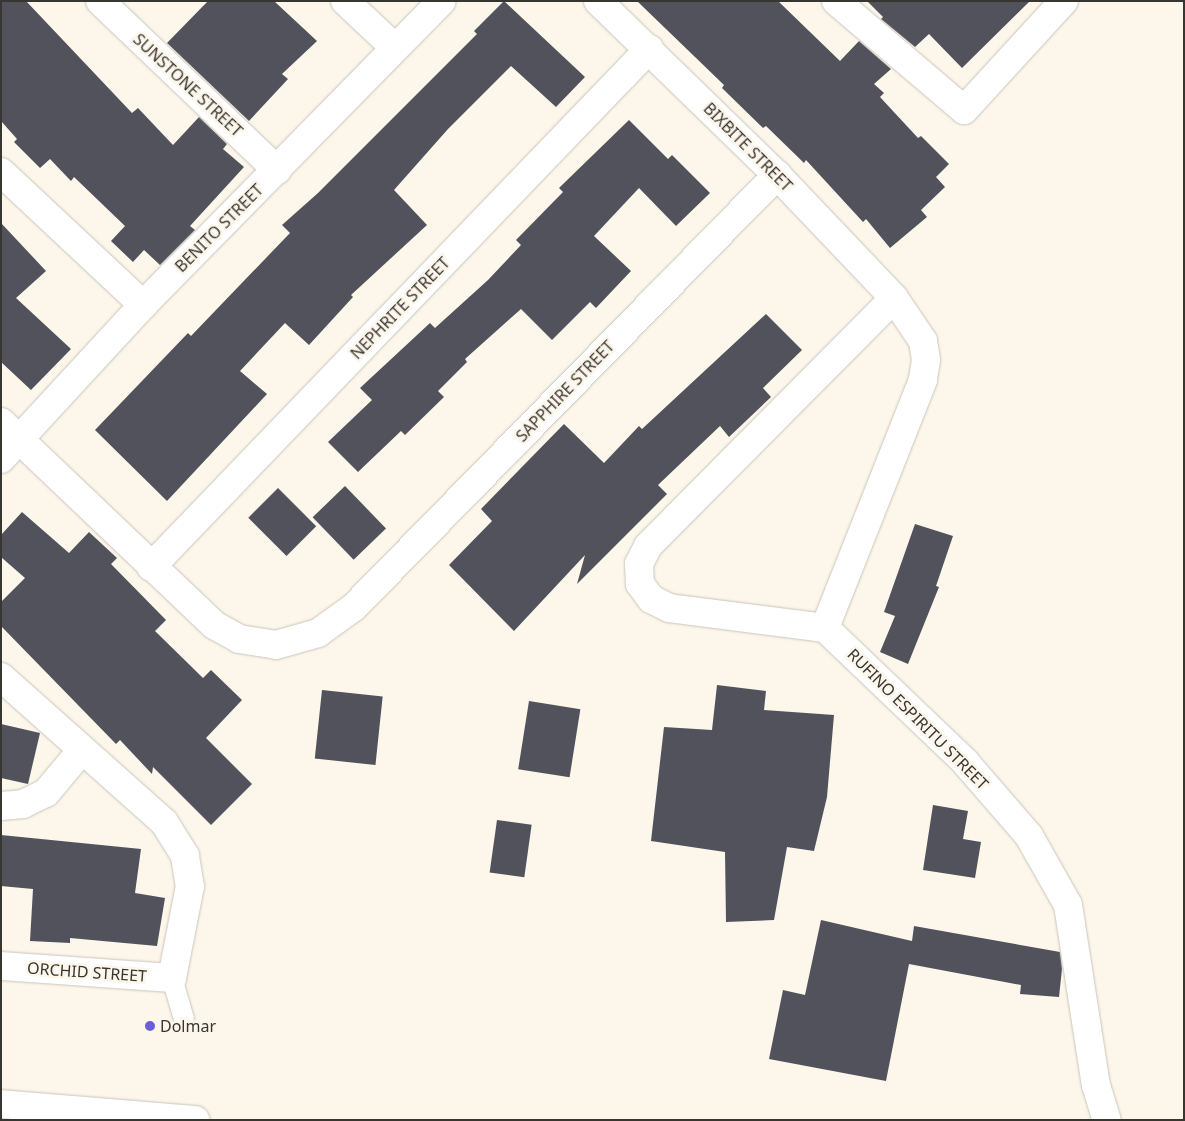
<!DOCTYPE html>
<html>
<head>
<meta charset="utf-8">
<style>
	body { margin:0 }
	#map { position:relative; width:1185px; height:1121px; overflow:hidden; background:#fcf6eb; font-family:"Noto Sans",sans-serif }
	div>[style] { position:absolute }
	.building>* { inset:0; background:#51525b; transform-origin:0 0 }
	.roads { filter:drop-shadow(0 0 1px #cac4ba) drop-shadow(0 0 1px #cac4ba) }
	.service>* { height:20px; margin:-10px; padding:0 10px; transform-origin:10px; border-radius:10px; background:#fff }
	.minor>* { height:28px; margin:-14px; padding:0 14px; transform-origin:14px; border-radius:14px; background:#fff }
	.dots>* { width:14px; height:14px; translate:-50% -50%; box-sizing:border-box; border:2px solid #fcf6eb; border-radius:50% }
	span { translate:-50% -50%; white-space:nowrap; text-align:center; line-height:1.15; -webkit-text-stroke:5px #fcf6eb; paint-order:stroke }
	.street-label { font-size:16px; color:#383631 }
	.poi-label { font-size:16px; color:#383631 }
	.left { translate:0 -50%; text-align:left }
	.frame { position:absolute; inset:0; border:2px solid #383631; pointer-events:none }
</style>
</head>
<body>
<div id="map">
	<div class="building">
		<i style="clip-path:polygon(1px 1px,26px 1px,132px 113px,138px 108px,173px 145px,199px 117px,227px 144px,223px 149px,244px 167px,190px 226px,195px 230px,160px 265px,144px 250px,133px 262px,111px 241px,125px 226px,74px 177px,71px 181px,50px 159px,40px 168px,14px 142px,17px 139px,1px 121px)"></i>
		<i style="clip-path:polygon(208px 1px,274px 1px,317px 41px,282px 74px,288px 79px,249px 121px,167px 43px)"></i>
		<i style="clip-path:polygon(504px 1px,585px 77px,556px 107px,511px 66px,448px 129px,394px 190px,427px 225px,351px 295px,353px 297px,309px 345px,285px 323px,240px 371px,267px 394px,167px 501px,95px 430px,188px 333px,191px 336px,290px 233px,282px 225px,318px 193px,477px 34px,474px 31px)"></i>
		<i style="clip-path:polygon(637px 1px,778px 1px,840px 61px,859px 41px,891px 69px,874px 84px,884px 93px,880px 97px,918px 138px,921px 136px,949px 164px,936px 177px,945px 187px,921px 210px,927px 217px,890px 248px,866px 219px,863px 222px,806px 160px,804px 163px,766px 126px,763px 128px,722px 88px,724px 85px)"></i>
		<i style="clip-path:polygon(867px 1px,1030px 1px,962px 68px,929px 34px,915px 47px,881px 19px,883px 17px)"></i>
		<i style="clip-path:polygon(629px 120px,668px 159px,672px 155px,710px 193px,676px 226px,639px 188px,594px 236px,631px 271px,596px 308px,590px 302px,552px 340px,521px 309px,465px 359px,467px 362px,438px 391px,444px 397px,405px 435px,401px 431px,358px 472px,328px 442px,372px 400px,360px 388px,430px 323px,435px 328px,488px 280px,521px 245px,516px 240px,563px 192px,559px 188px)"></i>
		<i style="clip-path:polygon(1px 223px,46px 271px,16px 298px,71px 349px,31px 390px,1px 362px)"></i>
		<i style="clip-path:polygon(766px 314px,802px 350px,763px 388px,771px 397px,729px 437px,720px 426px,658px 485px,667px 494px,577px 584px,585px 555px,514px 631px,449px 565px,492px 521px,481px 509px,564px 424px,604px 463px,639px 426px,642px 429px)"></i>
		<i style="left:345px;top:486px;width:59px;height:45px;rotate:46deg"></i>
		<i style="left:278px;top:488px;width:54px;height:42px;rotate:45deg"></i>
		<i style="clip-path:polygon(22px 512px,69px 553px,89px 532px,117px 558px,111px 564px,166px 620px,155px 631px,203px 678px,211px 670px,242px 700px,206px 738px,252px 784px,211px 825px,153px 767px,152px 774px,120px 740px,116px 744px,1px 626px,1px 602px,25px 578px,1px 557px,1px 535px)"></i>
		<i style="clip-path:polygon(915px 524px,953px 536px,936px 586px,939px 587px,908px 664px,880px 652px,895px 616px,884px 612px)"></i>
		<i style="clip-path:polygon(717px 685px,766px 691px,764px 710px,834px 715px,827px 797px,814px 851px,787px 847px,774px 920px,726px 922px,725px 852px,651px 841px,664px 727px,712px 730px)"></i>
		<i style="left:322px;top:690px;width:61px;height:69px;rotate:6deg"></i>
		<i style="left:529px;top:701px;width:52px;height:69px;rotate:9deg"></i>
		<i style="clip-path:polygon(1px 724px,40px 733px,28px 784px,1px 778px)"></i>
		<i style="clip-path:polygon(933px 805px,968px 811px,963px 839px,981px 842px,975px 878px,923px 870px)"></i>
		<i style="left:497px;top:820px;width:35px;height:53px;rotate:8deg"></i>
		<i style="clip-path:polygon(1px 835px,141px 849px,135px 893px,165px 898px,157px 946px,70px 938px,70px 943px,30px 941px,33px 889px,1px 886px)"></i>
		<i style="clip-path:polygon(821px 920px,912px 941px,914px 926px,1060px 952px,1062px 969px,1059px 997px,1020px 994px,1021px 985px,909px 964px,886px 1081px,769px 1059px,783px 990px,805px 995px)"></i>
	</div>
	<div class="roads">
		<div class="service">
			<i style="left:172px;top:978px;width:43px;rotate:73.7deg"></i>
		</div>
		<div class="minor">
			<i style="left:100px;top:1px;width:245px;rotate:43.7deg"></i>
			<i style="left:345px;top:1px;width:67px;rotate:43.2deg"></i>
			<i style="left:598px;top:1px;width:250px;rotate:44.2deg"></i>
			<i style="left:777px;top:175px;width:170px;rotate:46.4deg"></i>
			<i style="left:894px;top:298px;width:52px;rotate:56deg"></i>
			<i style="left:923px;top:341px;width:19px;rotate:81deg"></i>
			<i style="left:926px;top:360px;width:20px;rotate:99deg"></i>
			<i style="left:923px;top:380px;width:267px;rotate:111.6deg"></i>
			<i style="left:825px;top:628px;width:157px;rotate:-172.7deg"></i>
			<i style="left:669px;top:608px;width:20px;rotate:-153deg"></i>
			<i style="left:651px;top:599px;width:19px;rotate:-126deg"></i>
			<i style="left:640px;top:584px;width:20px;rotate:-93deg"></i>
			<i style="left:639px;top:564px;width:20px;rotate:-63deg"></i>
			<i style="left:648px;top:546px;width:349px;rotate:-45.2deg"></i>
			<i style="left:836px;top:1px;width:168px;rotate:40.4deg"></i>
			<i style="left:964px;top:110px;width:148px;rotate:-47.5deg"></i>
			<i style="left:1px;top:172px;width:195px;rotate:43.1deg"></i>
			<i style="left:1px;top:422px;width:294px;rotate:43.6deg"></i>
			<i style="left:214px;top:625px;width:29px;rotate:29deg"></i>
			<i style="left:239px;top:639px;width:37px;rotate:9deg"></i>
			<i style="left:276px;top:645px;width:44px;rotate:-15.9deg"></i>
			<i style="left:318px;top:633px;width:44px;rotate:-35.8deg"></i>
			<i style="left:354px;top:607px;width:605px;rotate:-45.6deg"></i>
			<i style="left:1px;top:459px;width:209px;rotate:-47.3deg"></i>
			<i style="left:143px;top:305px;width:426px;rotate:-45.5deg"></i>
			<i style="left:151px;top:567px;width:719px;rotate:-46.13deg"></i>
			<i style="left:825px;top:628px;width:194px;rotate:43.7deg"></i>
			<i style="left:965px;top:762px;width:98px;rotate:49.1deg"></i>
			<i style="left:1029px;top:836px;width:79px;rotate:60.5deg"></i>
			<i style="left:1068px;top:905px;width:182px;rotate:81.2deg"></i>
			<i style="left:1096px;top:1085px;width:37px;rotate:73deg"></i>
			<i style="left:1px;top:677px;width:218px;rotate:41.7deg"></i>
			<i style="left:164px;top:822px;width:40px;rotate:58deg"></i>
			<i style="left:185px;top:856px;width:30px;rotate:81deg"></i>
			<i style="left:190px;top:886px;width:94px;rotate:101.1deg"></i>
			<i style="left:172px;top:978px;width:171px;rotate:-176deg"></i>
			<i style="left:1px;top:806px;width:22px;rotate:-5deg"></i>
			<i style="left:23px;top:804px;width:25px;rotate:-26deg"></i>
			<i style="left:46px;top:793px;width:56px;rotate:-50.1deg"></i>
			<i style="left:1px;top:1104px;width:195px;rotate:4.7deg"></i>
		</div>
	</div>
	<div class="dots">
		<i style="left:150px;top:1026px;background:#6a5dd7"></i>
	</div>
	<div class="street-label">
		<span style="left:188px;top:85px;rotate:43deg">SUNSTONE STREET</span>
		<span style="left:748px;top:147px;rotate:45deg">BIXBITE STREET</span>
		<span style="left:219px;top:228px;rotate:-45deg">BENITO STREET</span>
		<span style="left:400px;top:308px;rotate:-46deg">NEPHRITE STREET</span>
		<span style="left:565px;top:391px;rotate:-46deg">SAPPHIRE STREET</span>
		<span style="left:918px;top:719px;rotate:45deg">RUFINO ESPIRITU STREET</span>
		<span style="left:87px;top:972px;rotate:4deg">ORCHID STREET</span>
	</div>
	<div class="poi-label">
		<span class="left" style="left:160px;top:1026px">Dolmar</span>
	</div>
	<div class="frame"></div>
</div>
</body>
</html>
